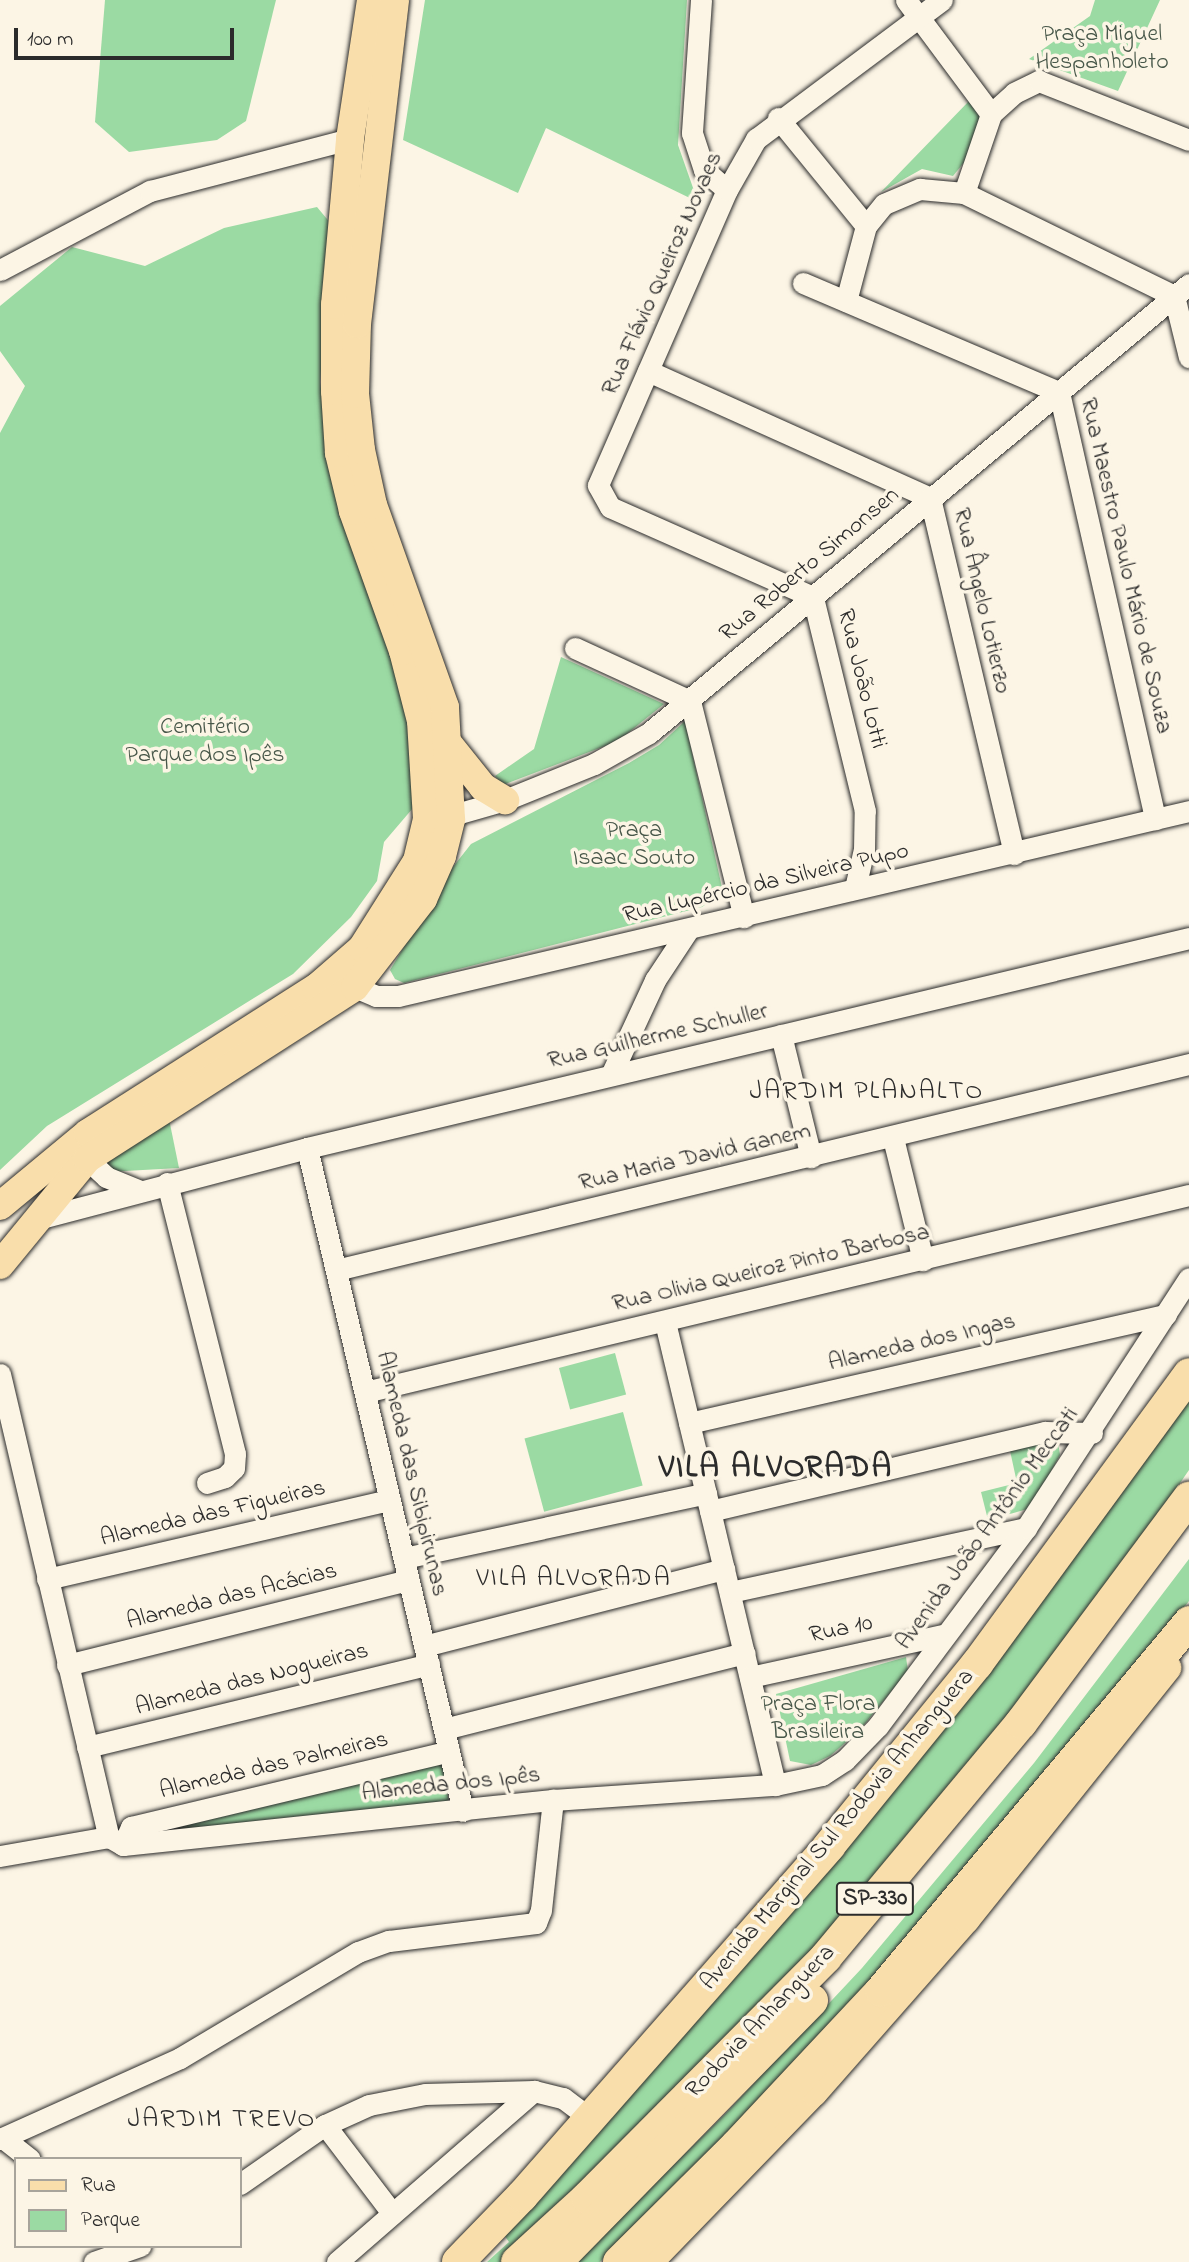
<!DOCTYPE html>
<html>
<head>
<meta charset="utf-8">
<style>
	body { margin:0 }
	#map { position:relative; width:1189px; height:2262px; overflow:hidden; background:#fcf5e5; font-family:"Indie Flower",sans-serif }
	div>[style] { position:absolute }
	.green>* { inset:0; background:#9bdaa3; transform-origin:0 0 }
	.roads { filter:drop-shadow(0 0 2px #2b2b2b) drop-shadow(0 0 2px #2b2b2b) }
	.minor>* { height:21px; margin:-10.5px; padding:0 10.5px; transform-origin:10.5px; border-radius:10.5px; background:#fcf5e5 }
	.major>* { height:28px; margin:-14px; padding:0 14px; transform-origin:14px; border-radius:14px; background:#f9deab }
	.highway>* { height:32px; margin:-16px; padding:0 16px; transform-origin:16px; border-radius:16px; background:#f9deab }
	span { translate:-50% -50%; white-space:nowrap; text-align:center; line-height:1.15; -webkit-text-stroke:7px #fcf5e5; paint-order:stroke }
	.shield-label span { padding:2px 5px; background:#fcf5e5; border:2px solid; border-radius:5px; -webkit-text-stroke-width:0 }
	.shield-label { font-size:23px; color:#2b2b2b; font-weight:700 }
	.park-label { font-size:24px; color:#475749 }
	.street-label { font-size:24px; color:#2b2b2b }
	.neighbourhood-label { font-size:26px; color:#2b2b2b; letter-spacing:2px }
	.district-label { font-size:32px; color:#2b2b2b; font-weight:700; letter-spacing:2px }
	.legend { position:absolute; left:14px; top:2157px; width:228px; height:91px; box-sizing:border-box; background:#fcf5e5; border:2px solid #a8a49b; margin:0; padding:9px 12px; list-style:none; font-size:21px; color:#2b2b2b }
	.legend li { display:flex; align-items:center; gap:14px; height:35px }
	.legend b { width:35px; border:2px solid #a8a49b }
	.scale { position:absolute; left:14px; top:28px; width:220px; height:32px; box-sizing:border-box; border:4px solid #2b2b2b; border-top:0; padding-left:9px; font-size:21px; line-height:24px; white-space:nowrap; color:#2b2b2b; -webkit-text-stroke:5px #fcf5e5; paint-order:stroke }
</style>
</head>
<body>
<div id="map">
	<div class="green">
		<i style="clip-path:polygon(105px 0,276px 0,246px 121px,217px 140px,129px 152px,95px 122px)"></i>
		<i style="clip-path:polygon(425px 0,687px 0,678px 145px,698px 202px,546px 128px,518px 193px,403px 140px)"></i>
		<i style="clip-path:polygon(1095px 0,1160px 0,1118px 91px,1029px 59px,1090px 16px)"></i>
		<i style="clip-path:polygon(969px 101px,981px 119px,966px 160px,953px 176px,922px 169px,881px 192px)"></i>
		<i style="clip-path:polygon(317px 207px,332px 225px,320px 382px,330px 453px,411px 716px,413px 808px,384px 842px,377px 881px,351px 917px,293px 974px,47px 1126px,0 1170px,0 433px,25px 386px,0 351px,0 306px,72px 247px,145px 266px,224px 228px)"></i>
		<i style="clip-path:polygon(561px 657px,664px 704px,618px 741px,503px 785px,495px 776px,534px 749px)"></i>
		<i style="clip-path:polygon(685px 721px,723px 892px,702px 907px,404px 983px,395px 979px,390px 970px,449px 872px,471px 844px,629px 763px,659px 745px)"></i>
		<i style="clip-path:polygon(169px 1119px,179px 1168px,89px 1173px)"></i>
		<i style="left:615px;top:1353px;width:43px;height:58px;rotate:75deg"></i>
		<i style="clip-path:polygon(1189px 1392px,1189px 1470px,1119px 1572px,863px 1900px,509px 2262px,487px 2262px,509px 2242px,504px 2235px,1015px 1634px,1127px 1486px)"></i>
		<i style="left:623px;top:1412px;width:76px;height:102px;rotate:75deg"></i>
		<i style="clip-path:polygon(1058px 1441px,1060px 1455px,1031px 1508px,988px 1520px,981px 1492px,1017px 1483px,1009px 1446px)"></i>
		<i style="clip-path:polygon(1189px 1559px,1189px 1601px,1048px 1778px,807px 2053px,600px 2262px,576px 2262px,728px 2111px,862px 1968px,1034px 1763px)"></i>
		<i style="clip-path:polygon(906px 1657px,908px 1671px,859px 1731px,830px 1756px,811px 1765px,790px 1761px,776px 1694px)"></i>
		<i style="clip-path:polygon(442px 1759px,449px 1803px,153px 1832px)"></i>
	</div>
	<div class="roads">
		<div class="minor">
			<i style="left:701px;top:0;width:133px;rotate:93.9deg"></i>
			<i style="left:692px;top:133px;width:39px;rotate:72deg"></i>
			<i style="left:704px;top:170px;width:30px;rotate:41deg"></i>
			<i style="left:906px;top:0;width:142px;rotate:53.3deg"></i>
			<i style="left:778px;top:118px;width:139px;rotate:50.8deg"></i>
			<i style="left:964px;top:193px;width:83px;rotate:-71.1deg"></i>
			<i style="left:991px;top:114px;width:31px;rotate:-42deg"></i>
			<i style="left:1014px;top:93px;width:28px;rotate:-26deg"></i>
			<i style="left:1039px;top:81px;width:161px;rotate:21.5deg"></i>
			<i style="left:0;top:270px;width:170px;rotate:-27.8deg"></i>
			<i style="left:150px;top:191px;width:207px;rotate:-14.6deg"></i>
			<i style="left:803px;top:283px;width:278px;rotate:23.1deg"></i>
			<i style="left:1059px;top:392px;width:438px;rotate:77.3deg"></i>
			<i style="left:846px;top:301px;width:78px;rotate:-75.1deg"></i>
			<i style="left:866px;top:226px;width:28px;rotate:-51deg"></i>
			<i style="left:884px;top:204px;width:39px;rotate:-23deg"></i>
			<i style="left:920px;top:189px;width:44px;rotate:5.2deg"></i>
			<i style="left:964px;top:193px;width:234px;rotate:26.1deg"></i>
			<i style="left:1174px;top:296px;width:63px;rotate:76.2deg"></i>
			<i style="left:648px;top:371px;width:309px;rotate:24.2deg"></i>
			<i style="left:930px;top:498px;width:366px;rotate:76.7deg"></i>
			<i style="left:575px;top:648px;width:127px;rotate:24.7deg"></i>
			<i style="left:690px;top:701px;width:223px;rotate:76deg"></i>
			<i style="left:439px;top:819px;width:69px;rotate:-16.1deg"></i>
			<i style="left:505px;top:800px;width:96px;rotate:-22deg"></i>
			<i style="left:594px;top:764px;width:63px;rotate:-29.4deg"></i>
			<i style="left:649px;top:733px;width:702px;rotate:-39.74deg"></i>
			<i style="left:855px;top:888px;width:39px;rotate:-77deg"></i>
			<i style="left:864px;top:850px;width:39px;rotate:-89deg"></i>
			<i style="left:865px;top:811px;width:220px;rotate:-103.7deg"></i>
			<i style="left:813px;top:597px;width:222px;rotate:-156.1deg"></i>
			<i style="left:610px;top:507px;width:25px;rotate:-119deg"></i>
			<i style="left:598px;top:485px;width:322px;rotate:-66.4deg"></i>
			<i style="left:727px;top:190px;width:59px;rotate:-60.4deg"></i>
			<i style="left:756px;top:139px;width:232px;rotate:-36.8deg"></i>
			<i style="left:355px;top:987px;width:23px;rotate:23deg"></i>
			<i style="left:376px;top:996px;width:22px"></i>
			<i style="left:398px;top:996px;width:812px;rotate:-13.16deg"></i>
			<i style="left:781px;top:1035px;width:126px;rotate:76.2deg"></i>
			<i style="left:611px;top:1075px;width:105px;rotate:-65.1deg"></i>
			<i style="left:655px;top:980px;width:60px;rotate:-56.6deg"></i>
			<i style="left:893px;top:1138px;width:126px;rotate:76.2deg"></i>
			<i style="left:307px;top:1148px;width:681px;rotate:76.76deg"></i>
			<i style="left:87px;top:1159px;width:26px;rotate:43deg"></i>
			<i style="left:106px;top:1177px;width:35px;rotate:22deg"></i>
			<i style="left:167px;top:1183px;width:279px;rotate:75.9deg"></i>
			<i style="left:235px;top:1454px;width:14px;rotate:94deg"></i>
			<i style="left:234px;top:1468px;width:13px;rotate:135deg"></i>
			<i style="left:225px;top:1477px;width:19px;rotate:162deg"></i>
			<i style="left:37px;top:1219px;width:279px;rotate:-14.7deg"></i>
			<i style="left:307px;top:1148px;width:907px;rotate:-13.39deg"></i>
			<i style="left:336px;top:1270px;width:878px;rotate:-13.58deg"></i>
			<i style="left:665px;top:1322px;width:476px;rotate:76.6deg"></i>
			<i style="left:0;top:1374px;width:476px;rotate:76.8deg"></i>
			<i style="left:365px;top:1392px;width:847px;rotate:-13.45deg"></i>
			<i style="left:689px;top:1423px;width:489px;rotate:-12.8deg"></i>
			<i style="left:710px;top:1511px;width:344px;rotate:-13.3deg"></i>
			<i style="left:1045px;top:1432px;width:47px;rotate:1.2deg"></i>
			<i style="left:404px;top:1558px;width:309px;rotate:-12.1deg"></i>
			<i style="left:47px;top:1579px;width:352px;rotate:-13deg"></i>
			<i style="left:730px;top:1592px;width:303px;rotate:-12.2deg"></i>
			<i style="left:424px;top:1646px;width:310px;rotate:-14.4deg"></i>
			<i style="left:67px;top:1665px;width:352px;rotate:-14deg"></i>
			<i style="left:750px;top:1677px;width:197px;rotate:-12.3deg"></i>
			<i style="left:444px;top:1729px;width:310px;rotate:-14.2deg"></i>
			<i style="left:87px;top:1747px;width:352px;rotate:-13.6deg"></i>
			<i style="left:123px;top:1845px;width:20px;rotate:-66deg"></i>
			<i style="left:131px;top:1827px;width:327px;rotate:-13.4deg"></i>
			<i style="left:0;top:1856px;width:111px;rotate:-9.9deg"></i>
			<i style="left:109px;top:1837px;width:16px;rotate:30deg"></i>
			<i style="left:123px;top:1845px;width:432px;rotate:-6deg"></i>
			<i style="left:553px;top:1800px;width:223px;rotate:-3.9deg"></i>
			<i style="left:775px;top:1785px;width:48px;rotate:-12deg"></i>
			<i style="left:822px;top:1775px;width:27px;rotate:-33deg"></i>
			<i style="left:845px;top:1760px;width:47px;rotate:-45.9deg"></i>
			<i style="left:878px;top:1726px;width:247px;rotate:-53.2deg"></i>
			<i style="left:1026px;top:1528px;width:298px;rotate:-56.9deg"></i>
			<i style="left:325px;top:2125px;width:111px;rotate:52.7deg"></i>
			<i style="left:3px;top:2138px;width:34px;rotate:38deg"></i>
			<i style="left:0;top:2139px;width:197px;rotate:-24.2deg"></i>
			<i style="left:180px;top:2058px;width:207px;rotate:-30.8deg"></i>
			<i style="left:358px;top:1952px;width:33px;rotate:-20deg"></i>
			<i style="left:389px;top:1941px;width:148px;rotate:-7deg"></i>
			<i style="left:536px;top:1923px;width:14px;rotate:-69deg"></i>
			<i style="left:541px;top:1910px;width:111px;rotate:-83.8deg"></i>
			<i style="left:240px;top:2184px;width:103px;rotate:-34.8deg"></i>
			<i style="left:325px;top:2125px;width:48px;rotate:-24.4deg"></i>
			<i style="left:369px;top:2105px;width:57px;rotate:-11.1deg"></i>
			<i style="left:425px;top:2094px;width:109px;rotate:-1.6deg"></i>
			<i style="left:534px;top:2091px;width:30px;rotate:14deg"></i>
			<i style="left:563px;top:2098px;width:35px;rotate:37deg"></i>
			<i style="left:94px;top:2262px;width:49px;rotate:-19.2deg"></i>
			<i style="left:337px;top:2262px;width:261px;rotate:-41deg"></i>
		</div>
		<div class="major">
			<i style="left:447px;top:742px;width:58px;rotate:51.3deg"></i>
			<i style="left:483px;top:787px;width:26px;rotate:31deg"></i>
			<i style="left:0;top:1206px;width:114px;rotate:-39.7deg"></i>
			<i style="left:88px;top:1133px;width:270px;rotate:-32.5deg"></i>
			<i style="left:316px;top:988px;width:61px;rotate:-41deg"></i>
			<i style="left:362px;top:948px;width:103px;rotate:-57.7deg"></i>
			<i style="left:417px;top:861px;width:43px;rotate:-76.6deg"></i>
			<i style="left:427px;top:819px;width:98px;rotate:-93.5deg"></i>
			<i style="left:421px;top:721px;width:72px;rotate:-104.4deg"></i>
			<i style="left:403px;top:651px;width:149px;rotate:-109.7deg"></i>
			<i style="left:353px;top:511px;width:60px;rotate:-103.6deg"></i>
			<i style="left:339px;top:453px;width:62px;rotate:-93.7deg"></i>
			<i style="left:335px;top:391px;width:86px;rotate:-90deg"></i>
			<i style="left:335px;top:305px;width:167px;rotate:-84.8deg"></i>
			<i style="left:350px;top:139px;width:141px;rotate:-81.4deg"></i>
			<i style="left:0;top:1265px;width:137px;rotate:-50.6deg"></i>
			<i style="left:87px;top:1159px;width:318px;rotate:-32.7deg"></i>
			<i style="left:355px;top:987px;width:111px;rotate:-52.3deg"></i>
			<i style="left:423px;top:899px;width:47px;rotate:-66.2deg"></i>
			<i style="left:442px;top:856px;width:38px;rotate:-76deg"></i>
			<i style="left:451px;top:819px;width:112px;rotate:-93.1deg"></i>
			<i style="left:445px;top:707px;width:214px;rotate:-109.6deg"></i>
			<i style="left:373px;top:505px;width:56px;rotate:-102.3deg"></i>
			<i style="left:361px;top:450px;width:56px;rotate:-96.1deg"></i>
			<i style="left:355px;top:394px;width:70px;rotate:-88.4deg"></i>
			<i style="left:357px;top:324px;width:326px;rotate:-83.3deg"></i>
			<i style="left:649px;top:2262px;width:237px;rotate:-45.9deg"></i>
			<i style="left:814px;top:2092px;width:230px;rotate:-48.7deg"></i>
			<i style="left:966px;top:1919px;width:322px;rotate:-51.3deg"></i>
		</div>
		<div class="highway">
			<i style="left:458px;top:2262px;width:92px;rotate:-45.9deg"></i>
			<i style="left:522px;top:2196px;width:466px;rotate:-48.7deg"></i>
			<i style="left:829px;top:1846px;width:235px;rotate:-50.9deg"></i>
			<i style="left:977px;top:1664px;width:359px;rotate:-53.8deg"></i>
			<i style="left:517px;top:2262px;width:95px;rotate:-42.4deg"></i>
			<i style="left:587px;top:2198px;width:339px;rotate:-45.2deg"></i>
			<i style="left:826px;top:1957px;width:305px;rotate:-50.2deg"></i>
			<i style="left:1021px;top:1723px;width:281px;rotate:-53.3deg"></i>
			<i style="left:556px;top:2262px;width:366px;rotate:-45.6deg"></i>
			<i style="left:619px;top:2262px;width:165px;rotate:-44.8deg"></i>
			<i style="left:736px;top:2146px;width:212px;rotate:-46.9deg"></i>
			<i style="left:881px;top:1991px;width:481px;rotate:-50.1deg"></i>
		</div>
	</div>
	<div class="shield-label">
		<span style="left:875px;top:1899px">SP-330</span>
	</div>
	<div class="park-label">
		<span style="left:1102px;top:49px">Praça Miguel<br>Hespanholeto</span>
		<span style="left:205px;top:742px">Cemitério<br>Parque dos Ipês</span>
		<span style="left:634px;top:845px">Praça<br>Isaac Souto</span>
		<span style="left:818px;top:1719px">Praça Flora<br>Brasileira</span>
	</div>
	<div class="street-label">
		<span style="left:663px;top:274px;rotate:-66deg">Rua Flávio Queiroz Novaes</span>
		<span style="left:810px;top:565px;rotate:-40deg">Rua Roberto Simonsen</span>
		<span style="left:1125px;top:566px;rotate:77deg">Rua Maestro Paulo Mário de Souza</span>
		<span style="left:981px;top:601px;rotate:77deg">Rua Ângelo Lotierzo</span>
		<span style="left:861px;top:679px;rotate:76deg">Rua João Lotti</span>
		<span style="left:766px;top:884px;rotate:-13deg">Rua Lupércio da Silveira Pupo</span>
		<span style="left:658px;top:1037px;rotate:-13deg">Rua Guilherme Schuller</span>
		<span style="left:695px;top:1158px;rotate:-13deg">Rua Maria David Ganem</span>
		<span style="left:771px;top:1269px;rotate:-13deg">Rua Olivia Queiroz Pinto Barbosa</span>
		<span style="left:922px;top:1343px;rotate:-13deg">Alameda dos Ingas</span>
		<span style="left:411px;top:1474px;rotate:77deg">Alameda das Sibipirunas</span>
		<span style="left:213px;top:1514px;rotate:-13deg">Alameda das Figueiras</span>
		<span style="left:988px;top:1529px;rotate:-54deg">Avenida João Antônio Meccati</span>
		<span style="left:232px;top:1597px;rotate:-14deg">Alameda das Acácias</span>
		<span style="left:841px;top:1630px;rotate:-12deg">Rua 10</span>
		<span style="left:252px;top:1680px;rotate:-14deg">Alameda das Nogueiras</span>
		<span style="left:274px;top:1766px;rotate:-13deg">Alameda das Palmeiras</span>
		<span style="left:451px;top:1785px;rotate:-6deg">Alameda dos Ipês</span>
		<span style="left:838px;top:1830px;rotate:-50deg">Avenida Marginal Sul Rodovia Anhanguera</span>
		<span style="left:761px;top:2022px;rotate:-46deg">Rodovia Anhanguera</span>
	</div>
	<div class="neighbourhood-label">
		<span style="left:867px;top:1093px">JARDIM PLANALTO</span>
		<span style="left:574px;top:1580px">VILA ALVORADA</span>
		<span style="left:222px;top:2121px">JARDIM TREVO</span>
	</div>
	<div class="district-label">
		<span style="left:776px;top:1469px">VILA ALVORADA</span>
	</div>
	<ul class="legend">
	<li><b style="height:9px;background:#f9deab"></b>Rua</li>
	<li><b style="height:19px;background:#9bdaa3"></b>Parque</li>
	</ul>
	<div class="scale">100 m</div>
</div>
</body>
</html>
